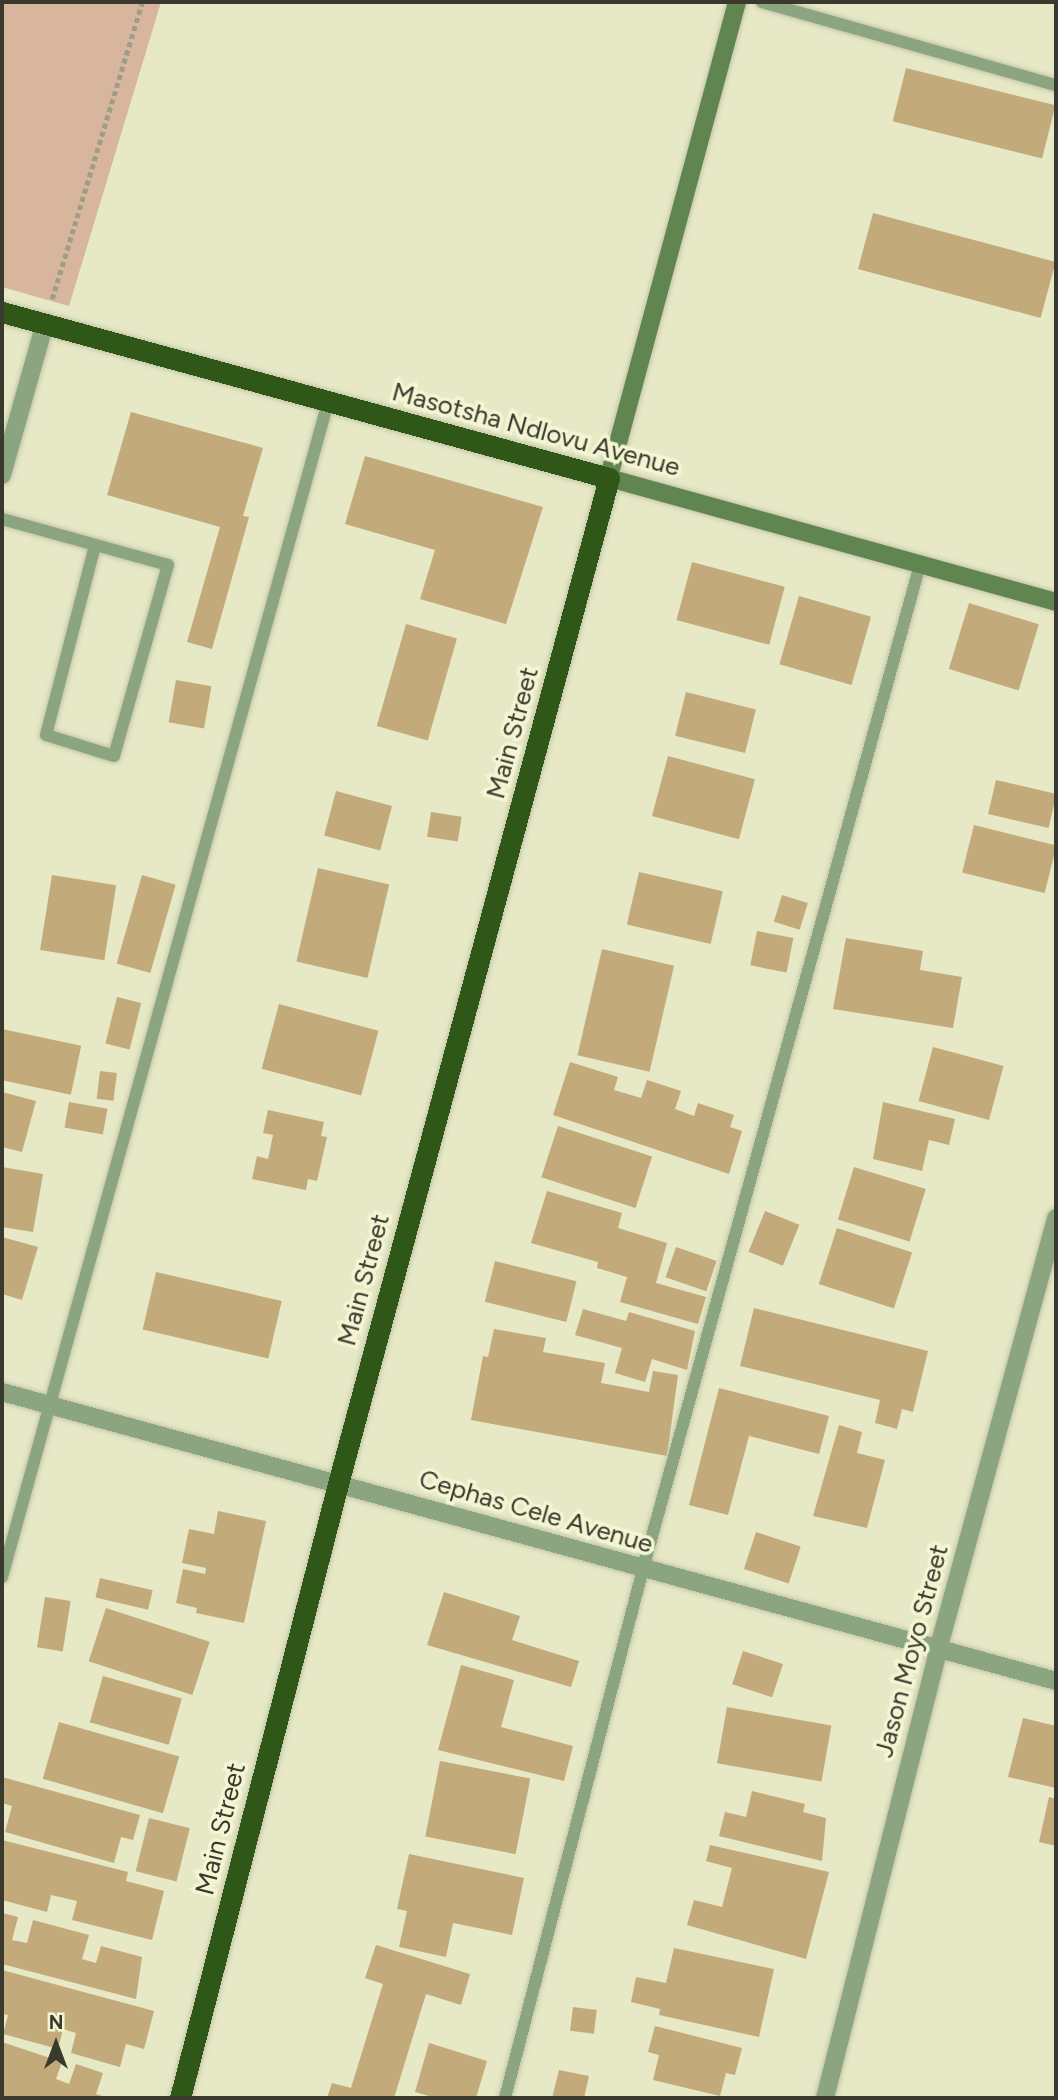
<!DOCTYPE html>
<html>
<head>
<meta charset="utf-8">
<style>
	body { margin:0 }
	#map { position:relative; width:1058px; height:2100px; overflow:hidden; background:#e6e8c6; font-family:Figtree,sans-serif }
	div>[style] { position:absolute }
	.green>* { inset:0; background:#d8b69e }
	.building>* { inset:0; background:#c3aa7a; transform-origin:0 0 }
	.path>* { height:4.5px; margin-top:-2.25px; transform-origin:0; background:repeating-linear-gradient(90deg,#9c9e85 0 5px,transparent 0 8.5px) }
	.roads { filter:drop-shadow(0 0 2px #c3c5a7) drop-shadow(0 0 2px #c3c5a7) }
	.lane>* { height:12px; margin:-6px; padding:0 6px; transform-origin:6px; border-radius:6px; background:#8ca581 }
	.street>* { height:18px; margin:-9px; padding:0 9px; transform-origin:9px; border-radius:9px; background:#8ca581 }
	.secondary>* { height:18px; margin:-9px; padding:0 9px; transform-origin:9px; border-radius:9px; background:#618550 }
	.highway>* { height:21px; margin:-10.5px; padding:0 10.5px; transform-origin:10.5px; border-radius:10.5px; background:#2f5818 }
	span { translate:-50% -50%; white-space:nowrap; text-align:center; line-height:1.15; -webkit-text-stroke:7px #f3f5d3; paint-order:stroke }
	.street-label { font-size:26px; color:#393a2d }
	.frame { position:absolute; inset:0; border:4px solid #393a2d; pointer-events:none }
	.north { position:absolute; left:21px; top:2009px; width:70px; height:70px; -webkit-text-stroke:5px #f3f5d3; paint-order:stroke; rotate:0deg; font-size:19px; font-weight:700; line-height:28px; text-align:center; color:#393a2d }
	.north::after { content:''; display:block; margin:auto; width:24px; height:32px; background:#393a2d; clip-path:polygon(50% 0,100% 100%,50% 72%,0 100%) }
</style>
</head>
<body>
<div id="map">
	<div class="green">
		<i style="clip-path:polygon(2px 2px,161px 2px,69px 306px,2px 287px)"></i>
	</div>
	<div class="building">
		<i style="left:906px;top:68px;width:154px;height:55px;rotate:14deg"></i>
		<i style="left:873px;top:213px;width:189px;height:58px;rotate:15deg"></i>
		<i style="clip-path:polygon(131px 412px,263px 448px,243px 516px,249px 517px,212px 649px,187px 642px,220px 527px,107px 495px)"></i>
		<i style="clip-path:polygon(365px 456px,543px 507px,506px 624px,420px 599px,435px 550px,345px 524px)"></i>
		<i style="left:692px;top:562px;width:96px;height:60px;rotate:15deg"></i>
		<i style="left:799px;top:596px;width:75px;height:71px;rotate:16deg"></i>
		<i style="left:969px;top:603px;width:73px;height:69px;rotate:17deg"></i>
		<i style="left:406px;top:624px;width:53px;height:106px;rotate:16deg"></i>
		<i style="left:176px;top:680px;width:36px;height:43px;rotate:10deg"></i>
		<i style="left:686px;top:692px;width:72px;height:45px;rotate:14deg"></i>
		<i style="left:668px;top:756px;width:90px;height:62px;rotate:15deg"></i>
		<i style="left:996px;top:780px;width:62px;height:35px;rotate:13deg"></i>
		<i style="left:336px;top:791px;width:58px;height:46px;rotate:15deg"></i>
		<i style="left:431px;top:812px;width:31px;height:25px;rotate:9deg"></i>
		<i style="left:974px;top:825px;width:85px;height:49px;rotate:14deg"></i>
		<i style="left:318px;top:868px;width:73px;height:96px;rotate:13deg"></i>
		<i style="left:639px;top:872px;width:86px;height:54px;rotate:13deg"></i>
		<i style="left:52px;top:875px;width:65px;height:76px;rotate:9deg"></i>
		<i style="left:142px;top:875px;width:35px;height:92px;rotate:16deg"></i>
		<i style="left:782px;top:895px;width:27px;height:28px;rotate:17deg"></i>
		<i style="left:757px;top:931px;width:37px;height:35px;rotate:11deg"></i>
		<i style="clip-path:polygon(846px 938px,923px 951px,920px 970px,962px 977px,953px 1028px,833px 1009px)"></i>
		<i style="left:602px;top:949px;width:74px;height:109px;rotate:13deg"></i>
		<i style="left:117px;top:997px;width:25px;height:48px;rotate:14deg"></i>
		<i style="left:279px;top:1004px;width:103px;height:67px;rotate:15deg"></i>
		<i style="left:2px;top:1029px;width:81px;height:50px;rotate:12deg"></i>
		<i style="left:933px;top:1047px;width:73px;height:56px;rotate:15deg"></i>
		<i style="clip-path:polygon(570px 1062px,618px 1077px,614px 1090px,641px 1098px,647px 1080px,681px 1091px,675px 1109px,694px 1116px,698px 1103px,734px 1115px,730px 1127px,742px 1131px,729px 1174px,553px 1115px)"></i>
		<i style="left:100px;top:1071px;width:17px;height:28px;rotate:7deg"></i>
		<i style="clip-path:polygon(2px 1092px,36px 1101px,22px 1152px,2px 1147px)"></i>
		<i style="left:69px;top:1102px;width:39px;height:26px;rotate:10deg"></i>
		<i style="clip-path:polygon(883px 1102px,955px 1119px,949px 1145px,929px 1140px,922px 1171px,873px 1159px)"></i>
		<i style="clip-path:polygon(268px 1110px,324px 1122px,321px 1136px,327px 1137px,317px 1181px,308px 1179px,306px 1190px,252px 1179px,257px 1156px,268px 1159px,273px 1135px,263px 1133px)"></i>
		<i style="left:558px;top:1126px;width:99px;height:54px;rotate:18deg"></i>
		<i style="clip-path:polygon(2px 1167px,43px 1174px,33px 1232px,2px 1227px)"></i>
		<i style="left:854px;top:1167px;width:75px;height:55px;rotate:17deg"></i>
		<i style="clip-path:polygon(547px 1191px,622px 1213px,618px 1228px,667px 1243px,656px 1283px,706px 1297px,698px 1324px,620px 1302px,627px 1277px,597px 1268px,598px 1262px,531px 1243px)"></i>
		<i style="left:765px;top:1211px;width:37px;height:44px;rotate:22deg"></i>
		<i style="left:837px;top:1228px;width:79px;height:59px;rotate:18deg"></i>
		<i style="clip-path:polygon(2px 1237px,38px 1247px,22px 1300px,2px 1294px)"></i>
		<i style="left:676px;top:1247px;width:43px;height:32px;rotate:19deg"></i>
		<i style="left:495px;top:1261px;width:84px;height:42px;rotate:14deg"></i>
		<i style="left:156px;top:1272px;width:129px;height:59px;rotate:13deg"></i>
		<i style="clip-path:polygon(754px 1308px,928px 1351px,913px 1412px,902px 1409px,897px 1429px,875px 1423px,880px 1400px,740px 1366px)"></i>
		<i style="clip-path:polygon(583px 1309px,626px 1321px,629px 1312px,695px 1331px,687px 1370px,652px 1359px,645px 1382px,615px 1373px,622px 1348px,575px 1335px)"></i>
		<i style="clip-path:polygon(494px 1329px,546px 1338px,543px 1352px,605px 1363px,601px 1383px,649px 1392px,653px 1371px,678px 1375px,667px 1456px,471px 1420px,483px 1356px,488px 1357px)"></i>
		<i style="clip-path:polygon(719px 1388px,829px 1416px,819px 1454px,749px 1436px,728px 1515px,689px 1505px)"></i>
		<i style="clip-path:polygon(839px 1425px,862px 1432px,857px 1453px,885px 1460px,867px 1528px,813px 1516px)"></i>
		<i style="clip-path:polygon(218px 1511px,266px 1521px,244px 1623px,196px 1613px,197px 1608px,176px 1603px,183px 1569px,205px 1574px,206px 1568px,182px 1563px,189px 1529px,214px 1534px)"></i>
		<i style="left:756px;top:1532px;width:47px;height:39px;rotate:18deg"></i>
		<i style="left:100px;top:1578px;width:54px;height:20px;rotate:13deg"></i>
		<i style="clip-path:polygon(444px 1592px,520px 1616px,512px 1640px,579px 1661px,571px 1687px,427px 1645px)"></i>
		<i style="left:45px;top:1597px;width:26px;height:51px;rotate:9deg"></i>
		<i style="left:106px;top:1608px;width:109px;height:56px;rotate:18deg"></i>
		<i style="left:743px;top:1651px;width:42px;height:35px;rotate:18deg"></i>
		<i style="clip-path:polygon(461px 1665px,514px 1680px,501px 1727px,573px 1746px,564px 1781px,438px 1750px)"></i>
		<i style="left:103px;top:1676px;width:82px;height:48px;rotate:16deg"></i>
		<i style="left:727px;top:1707px;width:106px;height:57px;rotate:10deg"></i>
		<i style="clip-path:polygon(1023px 1718px,1056px 1726px,1056px 1788px,1008px 1777px)"></i>
		<i style="left:59px;top:1722px;width:125px;height:59px;rotate:16deg"></i>
		<i style="left:440px;top:1761px;width:92px;height:77px;rotate:11deg"></i>
		<i style="clip-path:polygon(2px 1777px,140px 1815px,133px 1840px,121px 1837px,114px 1863px,5px 1832px,12px 1806px,2px 1803px)"></i>
		<i style="clip-path:polygon(752px 1791px,805px 1804px,803px 1812px,826px 1818px,822px 1861px,719px 1836px,725px 1812px,746px 1817px)"></i>
		<i style="clip-path:polygon(1049px 1797px,1056px 1799px,1056px 1846px,1039px 1842px)"></i>
		<i style="left:149px;top:1818px;width:42px;height:55px;rotate:14deg"></i>
		<i style="clip-path:polygon(2px 1840px,128px 1872px,126px 1881px,164px 1891px,152px 1940px,72px 1920px,77px 1901px,51px 1895px,47px 1912px,2px 1900px)"></i>
		<i style="clip-path:polygon(710px 1845px,829px 1872px,806px 1959px,687px 1925px,694px 1900px,722px 1907px,732px 1868px,706px 1861px)"></i>
		<i style="clip-path:polygon(409px 1854px,524px 1878px,512px 1935px,453px 1923px,446px 1957px,399px 1947px,407px 1911px,397px 1909px)"></i>
		<i style="clip-path:polygon(2px 1913px,18px 1917px,12px 1940px,27px 1943px,33px 1920px,89px 1935px,82px 1959px,96px 1963px,101px 1946px,142px 1957px,136px 1999px,2px 1964px)"></i>
		<i style="clip-path:polygon(376px 1945px,470px 1974px,461px 2005px,426px 1994px,394px 2098px,327px 2098px,332px 2083px,351px 2088px,383px 1984px,365px 1978px)"></i>
		<i style="clip-path:polygon(674px 1948px,774px 1969px,759px 2037px,659px 2015px,660px 2009px,631px 2002px,636px 1977px,666px 1983px)"></i>
		<i style="clip-path:polygon(2px 1970px,154px 2011px,144px 2049px,126px 2044px,120px 2067px,71px 2053px,76px 2033px,63px 2029px,58px 2049px,3px 2034px,8px 2015px,2px 2014px)"></i>
		<i style="left:573px;top:2007px;width:24px;height:24px;rotate:7deg"></i>
		<i style="clip-path:polygon(655px 2026px,742px 2048px,735px 2075px,726px 2073px,720px 2096px,653px 2080px,659px 2055px,648px 2052px)"></i>
		<i style="clip-path:polygon(2px 2042px,62px 2062px,56px 2079px,69px 2084px,76px 2064px,103px 2073px,96px 2094px,109px 2098px,2px 2098px)"></i>
		<i style="clip-path:polygon(429px 2043px,487px 2061px,476px 2098px,436px 2098px,415px 2092px)"></i>
		<i style="clip-path:polygon(559px 2070px,589px 2076px,584px 2098px,552px 2098px)"></i>
	</div>
	<div class="path">
		<i style="left:52px;top:299px;width:310px;rotate:-73.1deg"></i>
	</div>
	<div class="roads">
		<div class="lane">
			<i style="left:762px;top:2px;width:305px;rotate:15.8deg"></i>
			<i style="left:2px;top:519px;width:172px;rotate:15.5deg"></i>
			<i style="left:168px;top:565px;width:198px;rotate:105.8deg"></i>
			<i style="left:114px;top:756px;width:71px;rotate:-162.8deg"></i>
			<i style="left:46px;top:735px;width:196px;rotate:-75.5deg"></i>
			<i style="left:2px;top:1577px;width:1219px;rotate:-74.49deg"></i>
			<i style="left:505px;top:2098px;width:547px;rotate:-75.38deg"></i>
			<i style="left:643px;top:1569px;width:1042px;rotate:-74.58deg"></i>
		</div>
		<div class="street">
			<i style="left:2px;top:475px;width:158px;rotate:-74.2deg"></i>
			<i style="left:2px;top:1392px;width:1093px;rotate:15.33deg"></i>
			<i style="left:825px;top:2098px;width:462px;rotate:-75.8deg"></i>
			<i style="left:938px;top:1650px;width:448px;rotate:-74.7deg"></i>
		</div>
		<div class="secondary">
			<i style="left:737px;top:2px;width:493px;rotate:105.1deg"></i>
			<i style="left:609px;top:478px;width:464px;rotate:15.5deg"></i>
		</div>
		<div class="highway">
			<i style="left:2px;top:312px;width:629px;rotate:15.3deg"></i>
			<i style="left:609px;top:478px;width:1042px;rotate:105.08deg"></i>
			<i style="left:338px;top:1484px;width:634px;rotate:104.43deg"></i>
		</div>
	</div>
	<div class="street-label">
		<span style="left:536px;top:430px;rotate:15deg">Masotsha Ndlovu Avenue</span>
		<span style="left:513px;top:733px;rotate:-75deg">Main Street</span>
		<span style="left:364px;top:1280px;rotate:-75deg">Main Street</span>
		<span style="left:536px;top:1512px;rotate:16deg">Cephas Cele Avenue</span>
		<span style="left:912px;top:1651px;rotate:-75deg">Jason Moyo Street</span>
		<span style="left:221px;top:1829px;rotate:-76deg">Main Street</span>
	</div>
	<div class="frame"></div>
	<div class="north">N</div>
</div>
</body>
</html>
